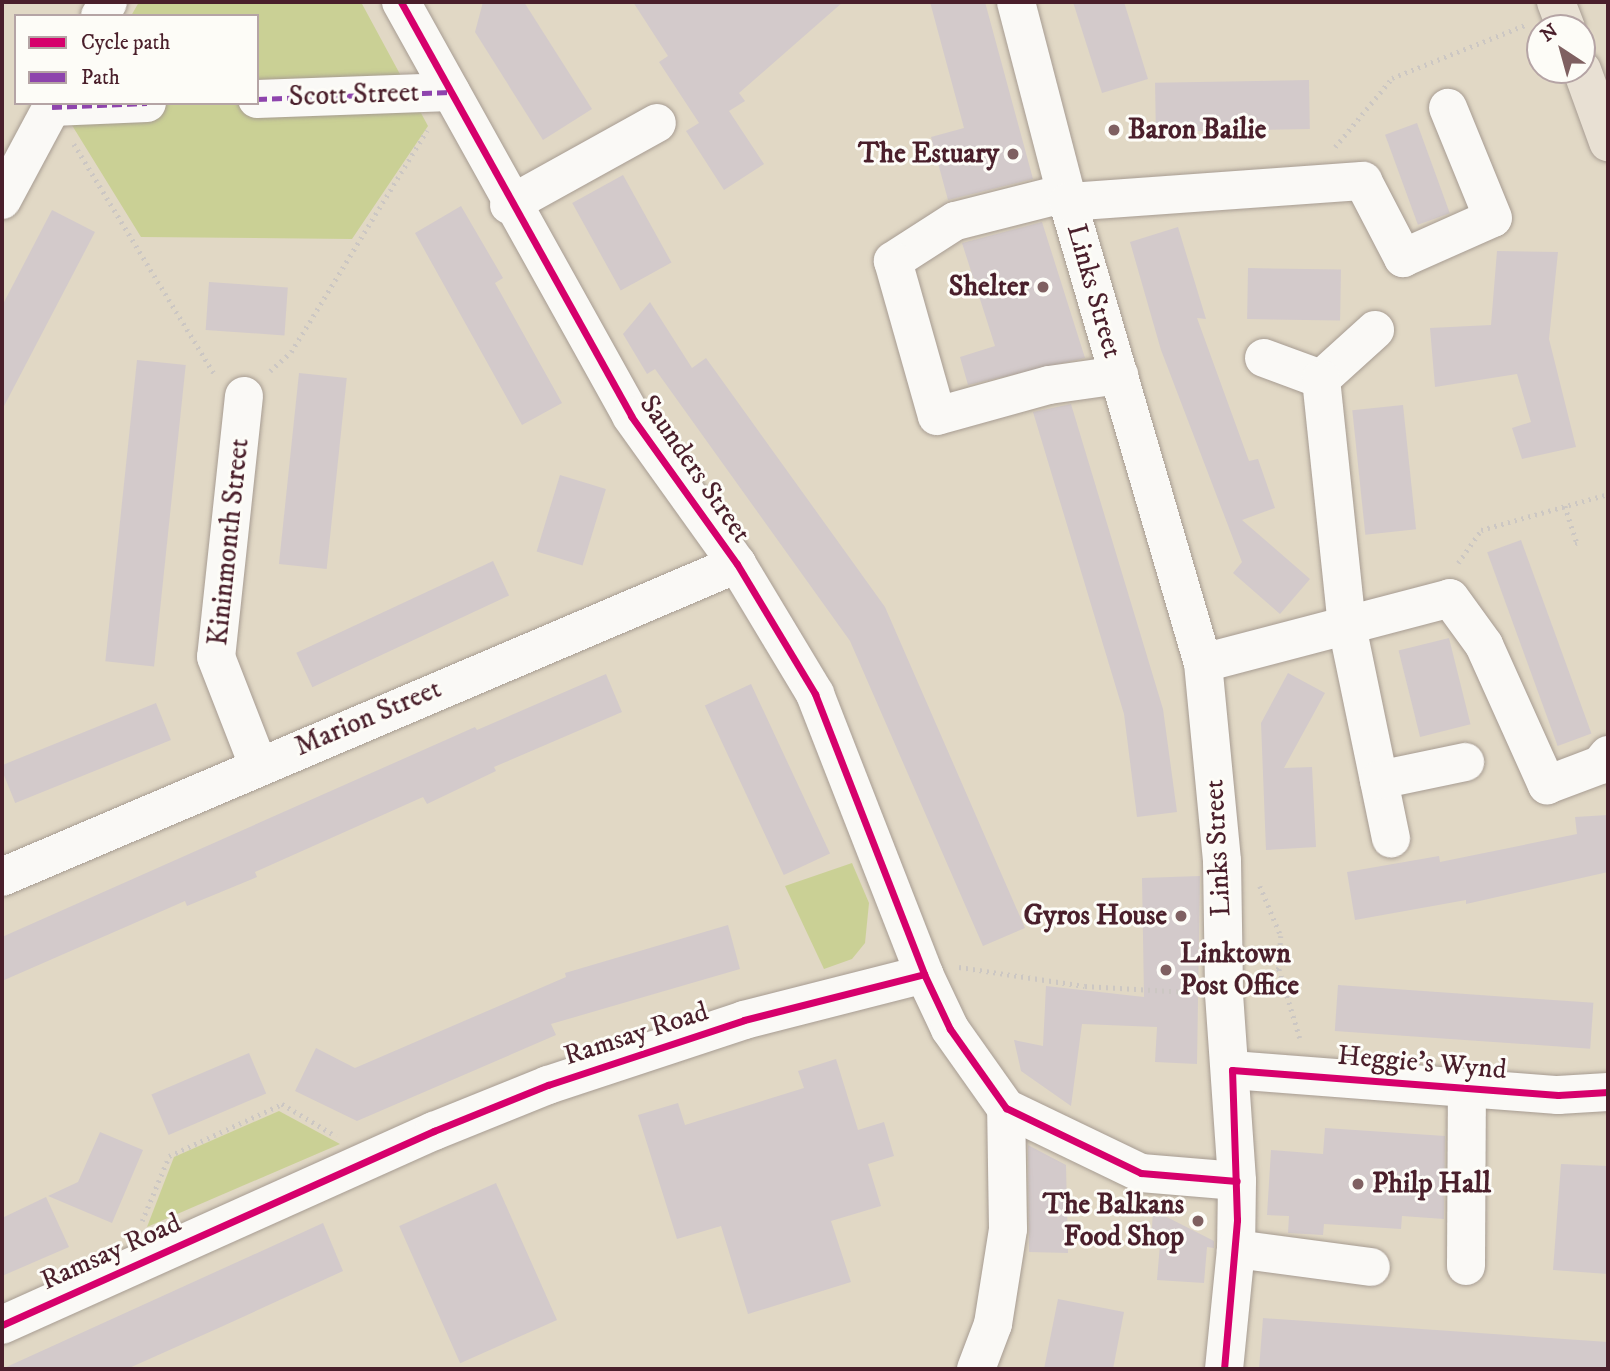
<!DOCTYPE html>
<html>
<head>
<meta charset="utf-8">
<style>
	body { margin:0 }
	#map { position:relative; width:1610px; height:1371px; overflow:hidden; background:#e1d8c5; font-family:"IM FELL DW Pica",serif }
	div>[style] { position:absolute }
	.green>* { inset:0; background:#cad095 }
	.building>* { inset:0; background:#d3cacb; transform-origin:0 0 }
	.path>* { height:4.5px; margin-top:-2.25px; transform-origin:0; background:repeating-linear-gradient(90deg,#ccc7c3 0 2px,transparent 0 7px) }
	.roads { filter:drop-shadow(0 0 2px #a79c92) drop-shadow(0 0 2px #a79c92) }
	.minor>* { height:38px; margin:-19px; padding:0 19px; transform-origin:19px; border-radius:19px; background:#faf9f6 }
	.major>* { height:38px; margin:-19px; padding:0 19px; transform-origin:19px; border-radius:19px; background:#e8e0d3 }
	.quiet>* { height:5px; margin-top:-2.5px; transform-origin:0; background:repeating-linear-gradient(90deg,#8e44ad 0 10px,transparent 0 15px) }
	.cycleway>* { height:7px; margin:-3.5px; padding:0 3.5px; transform-origin:3.5px; border-radius:3.5px; background:#d6006c }
	.dots>* { width:19px; height:19px; translate:-50% -50%; box-sizing:border-box; border:4px solid #fdfcf7; border-radius:50% }
	span { translate:-50% -50%; white-space:nowrap; text-align:center; line-height:1.15; -webkit-text-stroke:6px #fdfcf7; paint-order:stroke }
	.street-label { font-size:28px; color:#4a1f2b }
	.poi-label { font-size:28px; color:#4a1f2b; font-weight:700 }
	.left { translate:0 -50%; text-align:left }
	.right { translate:-100% -50%; text-align:right }
	.frame { position:absolute; inset:0; border:4px solid #4a1f2b; pointer-events:none }
	.legend { position:absolute; left:14px; top:14px; width:245px; height:91px; box-sizing:border-box; background:#fdfcf7; border:2px solid #b5a4a5; margin:0; padding:9px 12px; list-style:none; font-size:21px; color:#4a1f2b }
	.legend li { display:flex; align-items:center; gap:14px; height:35px }
	.legend b { width:35px; border:2px solid #b5a4a5 }
	.north { position:absolute; left:1526px; top:14px; width:70px; height:70px; box-sizing:border-box; background:#fdfcf7; border:2px solid #b5a4a5; border-radius:50%; rotate:324deg; font-size:19px; font-weight:700; line-height:28px; text-align:center; color:#4a1f2b }
	.north::after { content:''; display:block; margin:auto; width:24px; height:32px; background:#7f6061; clip-path:polygon(50% 0,100% 100%,50% 72%,0 100%) }
</style>
</head>
<body>
<div id="map">
	<div class="green">
		<i style="clip-path:polygon(139px 2px,361px 2px,428px 126px,352px 239px,141px 237px,70px 122px,81px 103px,257px 103px,257px 16px,131px 16px)"></i>
		<i style="clip-path:polygon(852px 863px,869px 903px,865px 943px,852px 959px,824px 969px,785px 886px)"></i>
		<i style="clip-path:polygon(279px 1111px,340px 1144px,147px 1227px,174px 1157px)"></i>
	</div>
	<div class="building">
		<i style="clip-path:polygon(483px 2px,524px 2px,592px 109px,543px 140px,475px 32px)"></i>
		<i style="clip-path:polygon(633px 2px,843px 2px,739px 93px,745px 101px,729px 111px,764px 164px,724px 190px,686px 131px,699px 123px,659px 62px,668px 56px)"></i>
		<i style="clip-path:polygon(930px 2px,985px 2px,1033px 179px,948px 200px,931px 137px,964px 128px)"></i>
		<i style="clip-path:polygon(1073px 2px,1124px 2px,1148px 79px,1102px 93px)"></i>
		<i style="left:1309px;top:80px;width:49px;height:154px;rotate:89deg"></i>
		<i style="left:1417px;top:123px;width:96px;height:34px;rotate:70deg"></i>
		<i style="left:623px;top:175px;width:100px;height:58px;rotate:61deg"></i>
		<i style="clip-path:polygon(461px 206px,503px 278px,495px 283px,562px 403px,522px 425px,415px 233px)"></i>
		<i style="clip-path:polygon(52px 210px,95px 232px,2px 410px,2px 306px)"></i>
		<i style="clip-path:polygon(1042px 222px,1085px 358px,968px 385px,960px 357px,995px 346px,962px 243px)"></i>
		<i style="clip-path:polygon(1178px 227px,1206px 319px,1197px 318px,1249px 461px,1258px 459px,1275px 508px,1242px 520px,1310px 579px,1280px 614px,1233px 573px,1242px 562px,1161px 350px,1130px 242px)"></i>
		<i style="clip-path:polygon(1497px 251px,1558px 252px,1549px 339px,1576px 447px,1522px 459px,1512px 428px,1531px 422px,1517px 374px,1435px 387px,1430px 328px,1491px 325px)"></i>
		<i style="left:1248px;top:268px;width:93px;height:51px;rotate:1deg"></i>
		<i style="left:209px;top:282px;width:79px;height:48px;rotate:4deg"></i>
		<i style="clip-path:polygon(650px 302px,692px 368px,706px 358px,885px 607px,1025px 928px,983px 946px,850px 641px,655px 369px,647px 374px,623px 334px)"></i>
		<i style="left:137px;top:360px;width:49px;height:303px;rotate:6deg"></i>
		<i style="left:299px;top:373px;width:48px;height:192px;rotate:6deg"></i>
		<i style="clip-path:polygon(1071px 404px,1163px 709px,1177px 812px,1137px 817px,1124px 714px,1033px 412px)"></i>
		<i style="left:1403px;top:405px;width:125px;height:51px;rotate:84deg"></i>
		<i style="left:560px;top:475px;width:48px;height:80px;rotate:17deg"></i>
		<i style="left:1521px;top:540px;width:206px;height:36px;rotate:70deg"></i>
		<i style="left:493px;top:561px;width:38px;height:217px;rotate:65deg"></i>
		<i style="left:1449px;top:638px;width:89px;height:52px;rotate:76deg"></i>
		<i style="clip-path:polygon(1288px 673px,1325px 693px,1284px 768px,1312px 767px,1316px 847px,1266px 850px,1261px 723px)"></i>
		<i style="clip-path:polygon(606px 674px,622px 712px,494px 767px,496px 771px,427px 804px,423px 797px,255px 872px,257px 877px,187px 906px,185px 901px,2px 981px,2px 937px,475px 727px,477px 730px)"></i>
		<i style="left:751px;top:684px;width:187px;height:51px;rotate:65deg"></i>
		<i style="left:156px;top:703px;width:40px;height:168px;rotate:68deg"></i>
		<i style="clip-path:polygon(1608px 815px,1608px 872px,1466px 904px,1466px 900px,1355px 920px,1347px 872px,1439px 856px,1440px 862px,1577px 834px,1575px 817px)"></i>
		<i style="clip-path:polygon(1200px 876px,1197px 1064px,1155px 1062px,1157px 1027px,1082px 1024px,1071px 1106px,1021px 1071px,1014px 1040px,1043px 1046px,1046px 986px,1144px 997px,1142px 878px)"></i>
		<i style="clip-path:polygon(728px 925px,740px 969px,551px 1024px,556px 1035px,357px 1121px,295px 1091px,316px 1048px,355px 1068px,566px 977px,565px 973px)"></i>
		<i style="left:1338px;top:985px;width:256px;height:46px;rotate:4deg"></i>
		<i style="left:249px;top:1053px;width:44px;height:106px;rotate:67deg"></i>
		<i style="clip-path:polygon(836px 1059px,858px 1130px,884px 1122px,894px 1156px,868px 1164px,881px 1206px,831px 1221px,851px 1282px,748px 1314px,721px 1226px,677px 1239px,638px 1115px,678px 1103px,685px 1125px,804px 1088px,798px 1071px)"></i>
		<i style="clip-path:polygon(1325px 1128px,1445px 1136px,1444px 1219px,1402px 1216px,1401px 1229px,1324px 1224px,1323px 1235px,1288px 1233px,1289px 1216px,1267px 1215px,1271px 1150px,1323px 1154px)"></i>
		<i style="clip-path:polygon(100px 1132px,143px 1150px,112px 1223px,48px 1196px,78px 1182px)"></i>
		<i style="clip-path:polygon(1028px 1145px,1066px 1165px,1068px 1253px,1029px 1252px)"></i>
		<i style="clip-path:polygon(1561px 1164px,1608px 1166px,1608px 1274px,1553px 1270px)"></i>
		<i style="left:496px;top:1183px;width:150px;height:106px;rotate:66deg"></i>
		<i style="clip-path:polygon(46px 1197px,69px 1247px,2px 1276px,2px 1218px)"></i>
		<i style="clip-path:polygon(1153px 1210px,1214px 1241px,1214px 1248px,1207px 1247px,1204px 1283px,1157px 1280px,1160px 1244px,1151px 1244px)"></i>
		<i style="clip-path:polygon(323px 1223px,343px 1271px,223px 1326px,127px 1369px,2px 1369px)"></i>
		<i style="clip-path:polygon(1058px 1299px,1124px 1312px,1113px 1369px,1044px 1369px)"></i>
		<i style="clip-path:polygon(1263px 1318px,1608px 1342px,1608px 1369px,1259px 1369px)"></i>
	</div>
	<div class="path">
		<i style="left:74px;top:144px;width:271px;rotate:58.6deg"></i>
		<i style="left:1335px;top:147px;width:89px;rotate:-50.4deg"></i>
		<i style="left:1392px;top:78px;width:143px;rotate:-21.7deg"></i>
		<i style="left:270px;top:371px;width:28px;rotate:-42deg"></i>
		<i style="left:291px;top:352px;width:260px;rotate:-58.5deg"></i>
		<i style="left:1565px;top:506px;width:39px;rotate:72deg"></i>
		<i style="left:1577px;top:543px;width:6px;rotate:162deg"></i>
		<i style="left:1458px;top:563px;width:40px;rotate:-55.1deg"></i>
		<i style="left:1481px;top:530px;width:132px;rotate:-15.8deg"></i>
		<i style="left:1260px;top:886px;width:54px;rotate:67.2deg"></i>
		<i style="left:1281px;top:936px;width:32px;rotate:94deg"></i>
		<i style="left:1279px;top:968px;width:29px;rotate:125deg"></i>
		<i style="left:959px;top:967px;width:127px;rotate:8.6deg"></i>
		<i style="left:1085px;top:986px;width:102px;rotate:3.4deg"></i>
		<i style="left:1279px;top:969px;width:72px;rotate:73.1deg"></i>
		<i style="left:142px;top:1221px;width:70px;rotate:-67.4deg"></i>
		<i style="left:169px;top:1156px;width:124px;rotate:-24.7deg"></i>
		<i style="left:282px;top:1104px;width:63px;rotate:30.7deg"></i>
	</div>
	<div class="roads">
		<div class="minor">
			<i style="left:401px;top:2px;width:474px;rotate:60.9deg"></i>
			<i style="left:631px;top:416px;width:182px;rotate:54.4deg"></i>
			<i style="left:737px;top:564px;width:152px;rotate:59deg"></i>
			<i style="left:815px;top:694px;width:300px;rotate:68.7deg"></i>
			<i style="left:1016px;top:2px;width:207px;rotate:75.4deg"></i>
			<i style="left:1068px;top:202px;width:480px;rotate:73.7deg"></i>
			<i style="left:1203px;top:663px;width:199px;rotate:84.5deg"></i>
			<i style="left:1222px;top:861px;width:133px;rotate:89.1deg"></i>
			<i style="left:1224px;top:994px;width:187px;rotate:86deg"></i>
			<i style="left:1237px;top:1181px;width:68px;rotate:90.8deg"></i>
			<i style="left:1236px;top:1249px;width:121px;rotate:95.7deg"></i>
			<i style="left:100px;top:16px;width:16px;rotate:-60deg"></i>
			<i style="left:257px;top:99px;width:194px;rotate:-2.1deg"></i>
			<i style="left:52px;top:107px;width:95px;rotate:-2.4deg"></i>
			<i style="left:1066px;top:193px;width:114px;rotate:165.8deg"></i>
			<i style="left:955px;top:221px;width:74px;rotate:147.2deg"></i>
			<i style="left:893px;top:261px;width:161px;rotate:74.2deg"></i>
			<i style="left:937px;top:416px;width:116px;rotate:-15.5deg"></i>
			<i style="left:1049px;top:385px;width:71px;rotate:-8.1deg"></i>
			<i style="left:2px;top:200px;width:110px;rotate:-61.8deg"></i>
			<i style="left:1068px;top:202px;width:296px;rotate:-4.1deg"></i>
			<i style="left:1363px;top:181px;width:87px;rotate:62.5deg"></i>
			<i style="left:1403px;top:258px;width:98px;rotate:-24deg"></i>
			<i style="left:1493px;top:218px;width:119px;rotate:-112.2deg"></i>
			<i style="left:509px;top:205px;width:169px;rotate:-29deg"></i>
			<i style="left:1264px;top:358px;width:61px;rotate:20.2deg"></i>
			<i style="left:1321px;top:379px;width:73px;rotate:-42.2deg"></i>
			<i style="left:1321px;top:379px;width:248px;rotate:84deg"></i>
			<i style="left:1347px;top:626px;width:217px;rotate:78.3deg"></i>
			<i style="left:244px;top:396px;width:262px;rotate:96.1deg"></i>
			<i style="left:216px;top:657px;width:116px;rotate:68.7deg"></i>
			<i style="left:1203px;top:663px;width:255px;rotate:-14.7deg"></i>
			<i style="left:1450px;top:598px;width:58px;rotate:54.1deg"></i>
			<i style="left:1484px;top:645px;width:154px;rotate:65.8deg"></i>
			<i style="left:1547px;top:785px;width:57px;rotate:-20.7deg"></i>
			<i style="left:1600px;top:765px;width:13px;rotate:-51deg"></i>
			<i style="left:1379px;top:780px;width:88px;rotate:-11.8deg"></i>
			<i style="left:2px;top:877px;width:799px;rotate:-23.07deg"></i>
			<i style="left:1232px;top:1070px;width:327px;rotate:4.4deg"></i>
			<i style="left:1558px;top:1095px;width:50px;rotate:-3.4deg"></i>
			<i style="left:1236px;top:1249px;width:136px;rotate:7.6deg"></i>
			<i style="left:1466px;top:1266px;width:178px;rotate:-89.7deg"></i>
			<i style="left:2px;top:1325px;width:474px;rotate:-24.2deg"></i>
			<i style="left:434px;top:1131px;width:123px;rotate:-22deg"></i>
			<i style="left:548px;top:1085px;width:206px;rotate:-18.3deg"></i>
			<i style="left:744px;top:1020px;width:186px;rotate:-14.3deg"></i>
			<i style="left:924px;top:974px;width:61px;rotate:64.7deg"></i>
			<i style="left:950px;top:1029px;width:97px;rotate:54.7deg"></i>
			<i style="left:1006px;top:1108px;width:150px;rotate:25.7deg"></i>
			<i style="left:1141px;top:1173px;width:96px;rotate:4.8deg"></i>
			<i style="left:976px;top:1369px;width:48px;rotate:-69.3deg"></i>
			<i style="left:993px;top:1324px;width:96px;rotate:-81deg"></i>
			<i style="left:1008px;top:1229px;width:121px;rotate:-90.9deg"></i>
		</div>
		<div class="major">
			<i style="left:1556px;top:2px;width:28px;rotate:69deg"></i>
			<i style="left:1582px;top:70px;width:77px;rotate:70.1deg"></i>
		</div>
	</div>
	<div class="quiet">
		<i style="left:257px;top:99px;width:194px;rotate:-2.1deg"></i>
		<i style="left:52px;top:107px;width:95px;rotate:-2.4deg"></i>
	</div>
	<div class="cycleway">
		<i style="left:401px;top:2px;width:474px;rotate:60.9deg"></i>
		<i style="left:631px;top:416px;width:182px;rotate:54.4deg"></i>
		<i style="left:737px;top:564px;width:152px;rotate:59deg"></i>
		<i style="left:815px;top:694px;width:300px;rotate:68.7deg"></i>
		<i style="left:2px;top:1325px;width:474px;rotate:-24.2deg"></i>
		<i style="left:434px;top:1131px;width:123px;rotate:-22deg"></i>
		<i style="left:548px;top:1085px;width:206px;rotate:-18.3deg"></i>
		<i style="left:744px;top:1020px;width:186px;rotate:-14.3deg"></i>
		<i style="left:924px;top:974px;width:61px;rotate:64.7deg"></i>
		<i style="left:950px;top:1029px;width:97px;rotate:54.7deg"></i>
		<i style="left:1006px;top:1108px;width:150px;rotate:25.7deg"></i>
		<i style="left:1141px;top:1173px;width:96px;rotate:4.8deg"></i>
		<i style="left:1224px;top:1369px;width:150px;rotate:-85deg"></i>
		<i style="left:1237px;top:1220px;width:150px;rotate:-91.9deg"></i>
		<i style="left:1232px;top:1070px;width:327px;rotate:4.4deg"></i>
		<i style="left:1558px;top:1095px;width:50px;rotate:-3.4deg"></i>
	</div>
	<div class="dots">
		<i style="left:1114px;top:130px;background:#7f6061"></i>
		<i style="left:1013px;top:154px;background:#7f6061"></i>
		<i style="left:1043px;top:287px;background:#7f6061"></i>
		<i style="left:1181px;top:916px;background:#7f6061"></i>
		<i style="left:1166px;top:970px;background:#7f6061"></i>
		<i style="left:1358px;top:1184px;background:#7f6061"></i>
		<i style="left:1198px;top:1221px;background:#7f6061"></i>
	</div>
	<div class="street-label">
		<span style="left:354px;top:95px;rotate:-2deg">Scott Street</span>
		<span style="left:1094px;top:291px;rotate:74deg">Links Street</span>
		<span style="left:695px;top:469px;rotate:55deg">Saunders Street</span>
		<span style="left:229px;top:542px;rotate:-84deg">Kininmonth Street</span>
		<span style="left:368px;top:718px;rotate:-23deg">Marion Street</span>
		<span style="left:1218px;top:848px;rotate:-93deg">Links Street</span>
		<span style="left:636px;top:1034px;rotate:-18deg">Ramsay Road</span>
		<span style="left:1422px;top:1063px;rotate:5deg">Heggie's Wynd</span>
		<span style="left:111px;top:1252px;rotate:-24deg">Ramsay Road</span>
	</div>
	<div class="poi-label">
		<span class="left" style="left:1128px;top:130px">Baron Bailie</span>
		<span class="right" style="left:999px;top:154px">The Estuary</span>
		<span class="right" style="left:1029px;top:287px">Shelter</span>
		<span class="right" style="left:1167px;top:916px">Gyros House</span>
		<span class="left" style="left:1180px;top:970px">Linktown<br>Post Office</span>
		<span class="left" style="left:1372px;top:1184px">Philp Hall</span>
		<span class="right" style="left:1184px;top:1221px">The Balkans<br>Food Shop</span>
	</div>
	<div class="frame"></div>
	<ul class="legend">
	<li><b style="height:9px;background:#d6006c"></b>Cycle path</li>
	<li><b style="height:9px;background:#8e44ad"></b>Path</li>
	</ul>
	<div class="north">N</div>
</div>
</body>
</html>
